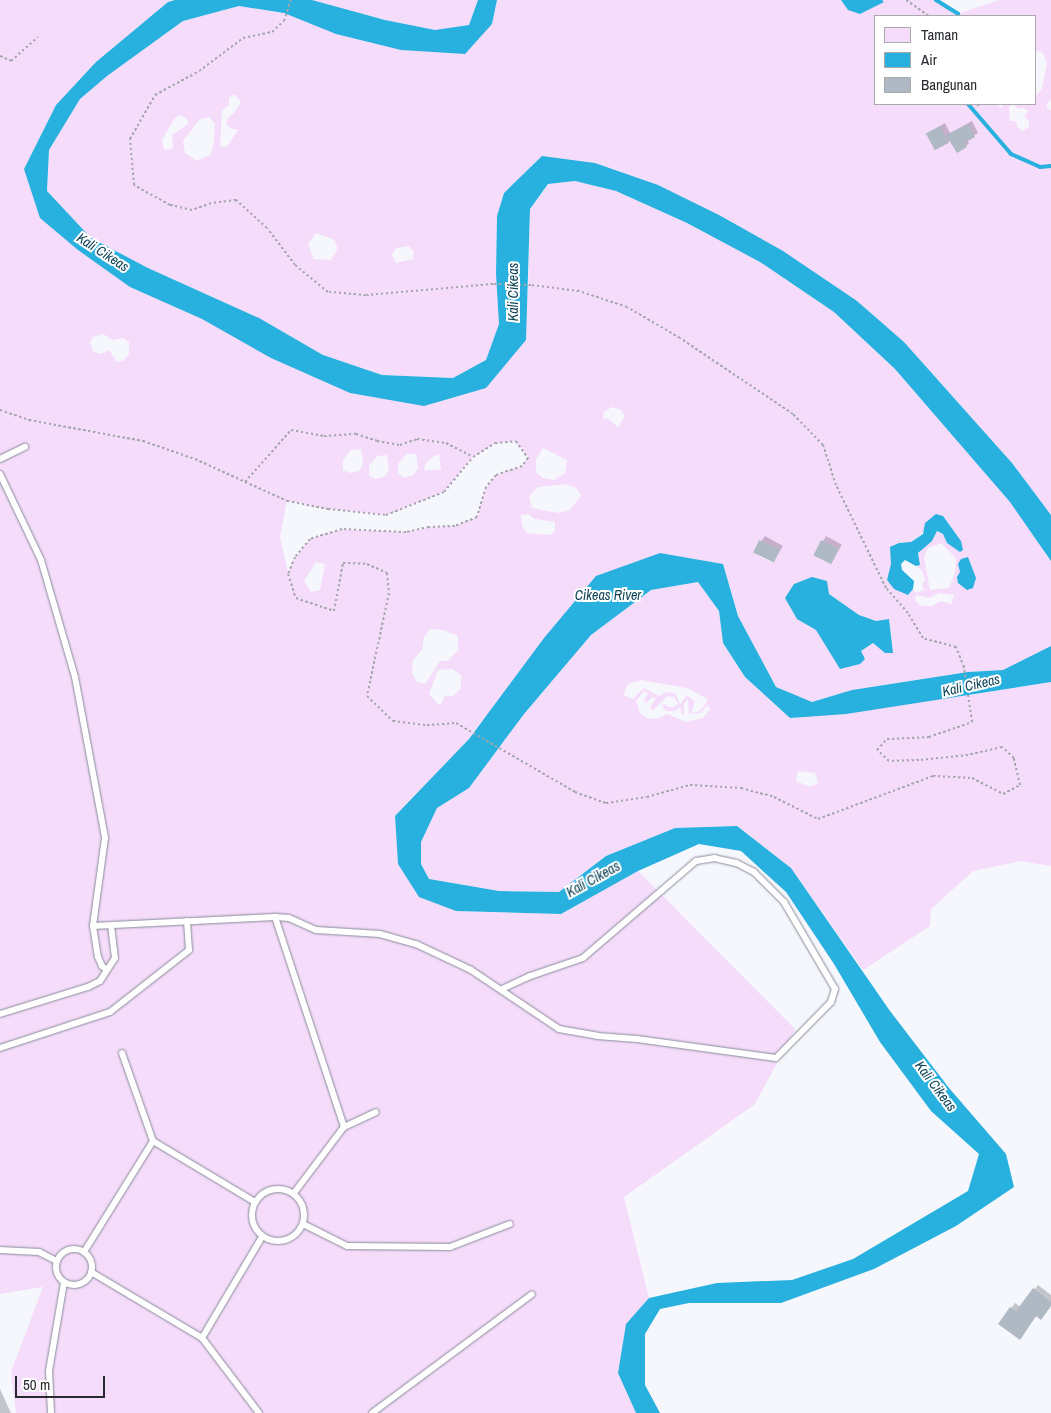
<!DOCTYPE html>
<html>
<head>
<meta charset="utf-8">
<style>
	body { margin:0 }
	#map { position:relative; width:1051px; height:1413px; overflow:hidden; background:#f6f7fd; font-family:"Archivo Narrow",sans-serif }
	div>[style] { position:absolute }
	.green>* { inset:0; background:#f5dcfb }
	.water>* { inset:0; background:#28b0de }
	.shadow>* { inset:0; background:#0003; transform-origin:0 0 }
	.stream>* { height:4px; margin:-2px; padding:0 2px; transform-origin:2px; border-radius:2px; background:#28b0de }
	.building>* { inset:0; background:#afb9c4; transform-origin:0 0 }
	.path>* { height:2px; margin-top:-1px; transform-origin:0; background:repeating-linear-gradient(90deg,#a4a6ab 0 2.5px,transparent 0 5px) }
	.roads { filter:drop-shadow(0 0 1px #888c98) drop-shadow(0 0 1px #888c98) }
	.lane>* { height:6px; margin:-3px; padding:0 3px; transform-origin:3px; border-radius:3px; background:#fff }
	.lane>.ring { margin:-3px; padding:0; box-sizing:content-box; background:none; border:6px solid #fff; border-radius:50% }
	span { translate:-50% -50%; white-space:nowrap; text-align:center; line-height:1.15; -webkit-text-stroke:4px #fff; paint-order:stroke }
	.water-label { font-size:14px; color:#0e4457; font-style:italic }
	.legend { position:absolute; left:874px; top:15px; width:162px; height:90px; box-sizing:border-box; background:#fff; border:1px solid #a9aaac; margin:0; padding:6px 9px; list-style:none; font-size:15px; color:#282a2f }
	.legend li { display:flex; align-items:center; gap:10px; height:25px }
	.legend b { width:25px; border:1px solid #a9aaac }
	.scale { position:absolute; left:15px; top:1376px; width:90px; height:22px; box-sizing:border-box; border:2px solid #282a2f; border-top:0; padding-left:6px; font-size:15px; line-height:18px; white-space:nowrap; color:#282a2f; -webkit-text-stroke:4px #fff; paint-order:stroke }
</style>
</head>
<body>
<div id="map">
	<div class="green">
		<i style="clip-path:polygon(evenodd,0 0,175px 0,168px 2px,96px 62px,56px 105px,24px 169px,130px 287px,202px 319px,350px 393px,486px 388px,528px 293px,530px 209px,549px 184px,575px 181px,616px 191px,687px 223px,760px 262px,834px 312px,895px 369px,1011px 502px,1051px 561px,1051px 646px,1003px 670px,968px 672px,852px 690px,812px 702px,776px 687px,738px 616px,723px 564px,660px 553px,480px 723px,469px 739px,395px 816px,398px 864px,419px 896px,456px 911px,561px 914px,638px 871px,795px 1029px,755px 1104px,624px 1197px,649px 1298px,626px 1324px,618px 1373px,636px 1413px,16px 1413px,11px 1372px,43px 1287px,0 1294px,0 0,103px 334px,113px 340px,123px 338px,129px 342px,129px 354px,123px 361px,117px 362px,109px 350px,101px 354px,94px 352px,90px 343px,93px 337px,103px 334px,0 0,612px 407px,621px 410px,625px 416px,618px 427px,607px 418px,603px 419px,604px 412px,612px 407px,0 0,516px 441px,528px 457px,522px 466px,496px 475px,486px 487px,477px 517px,455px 526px,429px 527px,406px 532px,342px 529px,310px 539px,295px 557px,288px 573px,280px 537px,287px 501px,328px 509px,386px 515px,444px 492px,473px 457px,495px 443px,516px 441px,0 0,543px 448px,567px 460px,565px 473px,554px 480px,543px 478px,536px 472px,536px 459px,543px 448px,0 0,361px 449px,363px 464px,359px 471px,350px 473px,343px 470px,343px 460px,351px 450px,361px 449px,0 0,406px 454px,416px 454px,418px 468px,413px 475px,404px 478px,398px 474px,398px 464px,406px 454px,0 0,439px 454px,441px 470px,424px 470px,426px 463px,431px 458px,439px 454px,0 0,387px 455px,389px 470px,384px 477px,375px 479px,369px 476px,369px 466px,377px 456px,387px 455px,0 0,566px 484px,576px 488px,581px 496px,570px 510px,558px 513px,532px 508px,529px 496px,538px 487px,566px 484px,0 0,528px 514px,535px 519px,555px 522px,555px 531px,550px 535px,526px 533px,522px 525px,521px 515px,528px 514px,0 0,943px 516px,961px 541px,957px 549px,947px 543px,943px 534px,937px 531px,932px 541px,918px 553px,920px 564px,916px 566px,922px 570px,925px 580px,922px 584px,924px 590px,915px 593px,913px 589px,908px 595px,887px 580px,899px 543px,911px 542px,943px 516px,0 0,759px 540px,779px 550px,773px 563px,753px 553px,759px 540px,0 0,821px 540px,839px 549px,831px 564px,813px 555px,821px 540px,0 0,941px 543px,956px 558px,955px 573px,949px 588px,930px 590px,924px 557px,928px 548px,941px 543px,0 0,316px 562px,325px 564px,320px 590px,311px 592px,304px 581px,316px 562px,0 0,939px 593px,954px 595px,951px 604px,941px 601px,932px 606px,921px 606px,915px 600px,916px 595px,929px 598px,939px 593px,0 0,829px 594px,859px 615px,876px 621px,889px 619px,893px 652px,885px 653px,873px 643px,861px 651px,828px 647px,816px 630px,829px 594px,0 0,430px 629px,443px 630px,458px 636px,458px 650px,448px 661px,440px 661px,425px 684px,417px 682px,412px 673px,413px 660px,422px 650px,424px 637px,430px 629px,0 0,452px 669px,461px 675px,461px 688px,453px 696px,444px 696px,443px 701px,439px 705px,429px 694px,438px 670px,452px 669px)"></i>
		<i style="clip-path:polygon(312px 0,478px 0,469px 25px,435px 30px,385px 20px)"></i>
		<i style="clip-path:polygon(evenodd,497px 0,936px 0,958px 14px,999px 0,1051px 0,1051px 99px,1046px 106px,1051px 111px,1051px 515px,1012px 463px,904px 342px,857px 301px,658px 185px,595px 163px,542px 156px,504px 193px,497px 217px,496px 274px,499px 324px,486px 360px,453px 378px,382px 375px,323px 355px,259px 318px,148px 268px,91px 238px,47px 191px,49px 150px,80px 99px,107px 76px,183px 21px,239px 6px,284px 13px,401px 50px,492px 24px,497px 0,875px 16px,1035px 16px,1035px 50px,1043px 53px,1047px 63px,1042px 89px,1035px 97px,1035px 104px,1013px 104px,1018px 109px,1024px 108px,1028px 111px,1024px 117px,1029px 120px,1029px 127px,1022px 131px,1017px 126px,1016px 121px,1010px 121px,1009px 108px,1012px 104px,1004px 104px,1000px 109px,998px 104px,875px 104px,875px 16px,497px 0,234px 94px,241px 102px,234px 113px,228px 118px,226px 123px,230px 128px,238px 130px,227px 147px,220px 146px,222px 110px,229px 105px,229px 98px,234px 94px,497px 0,180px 115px,187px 119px,188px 124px,172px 135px,173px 149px,164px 150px,162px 140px,174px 119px,180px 115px,497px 0,209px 117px,215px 124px,214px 143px,210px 155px,197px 161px,185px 153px,183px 141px,199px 120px,209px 117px,497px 0,316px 233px,333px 239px,338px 248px,331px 260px,314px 259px,308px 244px,316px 233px,497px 0,409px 246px,414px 252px,413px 259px,396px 263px,392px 255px,396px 248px,409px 246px)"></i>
		<i style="clip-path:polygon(evenodd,698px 582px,719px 611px,723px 643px,745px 677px,790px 718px,971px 695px,1051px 682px,1051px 866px,1021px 861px,973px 871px,931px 909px,930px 926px,863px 970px,791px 868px,737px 826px,675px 828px,606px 856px,559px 892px,499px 891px,429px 879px,421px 864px,421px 842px,437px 808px,469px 788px,524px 714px,591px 635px,651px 590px,698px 582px,641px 680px,687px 688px,708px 699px,705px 705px,698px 712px,691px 713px,695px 701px,687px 695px,680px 704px,675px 693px,666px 692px,659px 696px,644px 688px,633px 699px,623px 695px,628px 684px,641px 680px,698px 582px,644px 691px,648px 693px,644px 701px,646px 703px,652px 697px,656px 698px,650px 707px,653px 711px,667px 696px,674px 697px,678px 703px,675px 707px,668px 707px,664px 704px,662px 706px,666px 711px,675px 711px,680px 707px,682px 715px,684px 714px,684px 704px,688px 699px,689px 714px,700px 713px,708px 705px,710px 709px,703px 718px,686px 722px,667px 714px,659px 718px,649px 719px,640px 713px,636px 701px,644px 691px,698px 582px,798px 771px,815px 773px,818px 783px,810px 787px,796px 781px,798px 771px)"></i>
	</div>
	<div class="water">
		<i style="clip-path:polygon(175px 0,312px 0,385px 20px,435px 30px,469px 25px,478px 0,497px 0,492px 24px,465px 54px,401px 50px,336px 34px,284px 13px,239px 6px,183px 21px,107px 76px,80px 99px,49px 150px,47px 191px,91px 238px,148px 268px,259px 318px,323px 355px,382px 375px,453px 378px,486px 360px,499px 324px,496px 274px,497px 216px,504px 193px,542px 156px,595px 163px,658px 185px,719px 215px,783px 251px,857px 301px,904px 342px,1012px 463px,1051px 515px,1051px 561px,1010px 502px,895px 369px,834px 312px,760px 262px,687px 223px,616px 191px,575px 181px,548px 184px,530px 209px,526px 340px,486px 388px,424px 406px,350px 393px,271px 358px,202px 319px,130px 287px,78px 250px,40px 218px,24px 169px,56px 105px,96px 62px,168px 2px)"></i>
		<i style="clip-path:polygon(841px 0,882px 0,884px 2px,860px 14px,848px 10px)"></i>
		<i style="clip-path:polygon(936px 514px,943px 516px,961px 541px,963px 550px,960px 552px,947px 543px,943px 534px,937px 531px,932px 541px,918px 553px,920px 565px,916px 566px,905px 560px,901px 564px,902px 570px,914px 581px,913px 589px,908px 595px,894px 589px,887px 580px,891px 564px,890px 547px,899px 543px,911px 542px,923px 534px,925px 523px)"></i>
		<i style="clip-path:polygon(660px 553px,723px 564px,738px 616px,776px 687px,812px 702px,852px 690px,968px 672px,1003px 670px,1051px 646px,1051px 682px,846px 714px,790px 718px,745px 677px,723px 643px,719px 611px,698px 582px,651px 590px,591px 635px,524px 714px,469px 788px,437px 808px,421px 842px,421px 864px,429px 879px,499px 891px,559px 892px,606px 856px,675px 828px,737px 826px,791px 868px,890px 1011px,949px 1088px,1006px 1154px,1014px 1187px,956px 1226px,874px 1269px,781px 1303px,689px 1303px,660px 1309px,645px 1334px,645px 1385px,660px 1413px,636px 1413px,618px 1373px,626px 1324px,649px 1298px,717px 1283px,792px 1280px,853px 1259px,968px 1191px,979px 1154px,931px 1111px,880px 1042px,834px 964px,786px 892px,741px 851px,699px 844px,638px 871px,561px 914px,456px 911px,419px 897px,398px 864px,395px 816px,469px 739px,544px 638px,596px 576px)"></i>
		<i style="clip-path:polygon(968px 557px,976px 578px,973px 588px,967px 590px,958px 583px,957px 577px,960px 572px,958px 564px,961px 559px)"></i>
		<i style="clip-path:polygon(812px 577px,827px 581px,829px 594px,859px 615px,876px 621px,889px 619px,893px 653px,885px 653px,873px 643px,861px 651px,865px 659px,860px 664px,840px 669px,816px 630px,797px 619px,785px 598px,794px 584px)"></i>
	</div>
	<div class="shadow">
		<i style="clip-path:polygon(972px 121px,978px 133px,967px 140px,969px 143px,966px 146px,951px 140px,948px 142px,927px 134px,945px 123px,950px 133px)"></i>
		<i style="clip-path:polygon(765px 536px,783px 546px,773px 562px,754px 552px)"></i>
		<i style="left:826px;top:536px;width:18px;height:21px;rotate:29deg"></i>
		<i style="clip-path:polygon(1038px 1285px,1051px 1295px,1051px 1305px,1037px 1315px,1020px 1338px,1000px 1324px,1015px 1303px,1021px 1307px)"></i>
		<i style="clip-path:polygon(0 1389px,11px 1413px,0 1413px)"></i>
	</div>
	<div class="stream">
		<i style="left:936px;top:0;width:26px;rotate:32deg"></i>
		<i style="left:958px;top:14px;width:2px;rotate:90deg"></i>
		<i style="left:968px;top:104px;width:66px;rotate:49.3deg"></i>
		<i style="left:1011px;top:154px;width:32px;rotate:24deg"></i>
		<i style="left:1040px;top:167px;width:11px;rotate:-5deg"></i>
	</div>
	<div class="building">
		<i style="clip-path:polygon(969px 124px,975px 137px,964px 143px,967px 147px,957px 153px,946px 135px)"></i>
		<i style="left:940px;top:126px;width:19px;height:16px;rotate:62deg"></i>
		<i style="left:759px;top:540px;width:23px;height:14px;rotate:25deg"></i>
		<i style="left:821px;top:540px;width:20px;height:17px;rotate:27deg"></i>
		<i style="clip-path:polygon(1033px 1288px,1051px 1302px,1051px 1306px,1041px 1320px,1036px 1316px,1020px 1340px,998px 1324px,1010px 1307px,1016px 1311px)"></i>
	</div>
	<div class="path">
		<i style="left:906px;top:0;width:28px;rotate:35deg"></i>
		<i style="left:0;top:56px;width:12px;rotate:24deg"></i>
		<i style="left:11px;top:61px;width:36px;rotate:-42deg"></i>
		<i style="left:978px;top:104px;width:5px;rotate:79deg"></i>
		<i style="left:0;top:410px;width:31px;rotate:19deg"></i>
		<i style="left:29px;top:420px;width:116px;rotate:10.4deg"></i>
		<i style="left:143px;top:441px;width:55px;rotate:19.1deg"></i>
		<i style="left:195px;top:459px;width:101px;rotate:24.5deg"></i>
		<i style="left:287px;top:501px;width:42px;rotate:11deg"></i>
		<i style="left:328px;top:509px;width:58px;rotate:5.9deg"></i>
		<i style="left:386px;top:515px;width:62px;rotate:-21.6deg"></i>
		<i style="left:444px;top:492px;width:45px;rotate:-50.4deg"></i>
		<i style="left:473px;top:457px;width:26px;rotate:-32deg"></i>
		<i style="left:495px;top:443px;width:21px;rotate:-5deg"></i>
		<i style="left:516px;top:441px;width:21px;rotate:55deg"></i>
		<i style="left:528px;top:458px;width:10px;rotate:127deg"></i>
		<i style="left:522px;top:466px;width:28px;rotate:161deg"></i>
		<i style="left:496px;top:475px;width:16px;rotate:130deg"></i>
		<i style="left:486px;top:487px;width:31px;rotate:107deg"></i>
		<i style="left:477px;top:517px;width:24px;rotate:158deg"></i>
		<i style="left:455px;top:526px;width:26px;rotate:178deg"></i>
		<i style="left:429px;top:527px;width:24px;rotate:168deg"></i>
		<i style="left:406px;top:532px;width:64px;rotate:-177.3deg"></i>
		<i style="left:342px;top:529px;width:34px;rotate:163deg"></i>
		<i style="left:310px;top:539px;width:23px;rotate:130deg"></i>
		<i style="left:295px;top:557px;width:18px;rotate:112deg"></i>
		<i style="left:288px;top:574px;width:25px;rotate:72deg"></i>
		<i style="left:296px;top:598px;width:40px;rotate:18.9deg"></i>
		<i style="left:334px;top:611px;width:49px;rotate:-79.4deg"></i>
		<i style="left:343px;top:563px;width:24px;rotate:2deg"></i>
		<i style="left:367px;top:564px;width:22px;rotate:24deg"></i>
		<i style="left:387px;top:573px;width:20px;rotate:84deg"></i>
		<i style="left:389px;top:593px;width:105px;rotate:102.1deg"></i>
		<i style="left:367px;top:696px;width:36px;rotate:44deg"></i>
		<i style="left:393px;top:721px;width:34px;rotate:7deg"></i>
		<i style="left:427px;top:725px;width:29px;rotate:-4deg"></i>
		<i style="left:456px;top:723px;width:138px;rotate:30.1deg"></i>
		<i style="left:575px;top:792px;width:33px;rotate:20deg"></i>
		<i style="left:606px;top:803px;width:41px;rotate:-8.3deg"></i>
		<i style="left:647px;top:797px;width:45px;rotate:-15.6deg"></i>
		<i style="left:690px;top:785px;width:51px;rotate:3.4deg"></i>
		<i style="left:741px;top:788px;width:34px;rotate:15deg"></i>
		<i style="left:774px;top:797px;width:49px;rotate:26.6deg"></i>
		<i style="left:818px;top:819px;width:123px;rotate:-20.5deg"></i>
		<i style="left:933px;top:776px;width:39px;rotate:3deg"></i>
		<i style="left:972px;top:778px;width:35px;rotate:27deg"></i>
		<i style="left:1003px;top:794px;width:19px;rotate:-28deg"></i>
		<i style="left:1020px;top:785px;width:28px;rotate:-103deg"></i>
		<i style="left:1014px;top:758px;width:16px;rotate:-137deg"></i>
		<i style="left:1002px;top:747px;width:35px;rotate:167deg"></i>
		<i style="left:968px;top:755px;width:49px;rotate:174.2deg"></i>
		<i style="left:919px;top:760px;width:30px;rotate:178deg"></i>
		<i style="left:889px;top:761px;width:16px;rotate:-137deg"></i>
		<i style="left:877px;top:750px;width:15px;rotate:-48deg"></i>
		<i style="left:887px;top:739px;width:42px;rotate:-2.7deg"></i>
		<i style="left:929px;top:737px;width:46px;rotate:-19.2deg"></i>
		<i style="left:972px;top:722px;width:56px;rotate:-98.3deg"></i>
		<i style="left:964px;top:667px;width:22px;rotate:-112deg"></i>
		<i style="left:956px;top:647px;width:34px;rotate:-165deg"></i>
		<i style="left:923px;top:638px;width:29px;rotate:-121deg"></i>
		<i style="left:908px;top:613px;width:33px;rotate:-131deg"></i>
		<i style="left:886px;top:588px;width:114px;rotate:-115.9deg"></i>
		<i style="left:836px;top:485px;width:42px;rotate:-108deg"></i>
		<i style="left:823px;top:445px;width:43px;rotate:-134.1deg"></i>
		<i style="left:793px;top:414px;width:136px;rotate:-146.1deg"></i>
		<i style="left:680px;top:338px;width:61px;rotate:-149.7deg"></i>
		<i style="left:627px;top:307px;width:51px;rotate:-161.6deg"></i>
		<i style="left:579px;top:291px;width:48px;rotate:-172.9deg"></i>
		<i style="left:531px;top:285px;width:38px;rotate:-178deg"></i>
		<i style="left:493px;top:284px;width:127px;rotate:175deg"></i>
		<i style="left:366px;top:295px;width:38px;rotate:-175deg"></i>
		<i style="left:328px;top:292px;width:43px;rotate:-140.7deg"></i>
		<i style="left:295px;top:265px;width:46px;rotate:-127.1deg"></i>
		<i style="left:267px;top:228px;width:42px;rotate:-137.9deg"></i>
		<i style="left:236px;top:200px;width:25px;rotate:173deg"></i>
		<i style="left:211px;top:203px;width:20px;rotate:160deg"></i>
		<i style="left:192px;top:210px;width:23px;rotate:-167deg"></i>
		<i style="left:170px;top:205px;width:41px;rotate:-150.9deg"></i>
		<i style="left:134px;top:185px;width:46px;rotate:-95deg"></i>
		<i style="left:130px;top:139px;width:51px;rotate:-60.4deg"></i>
		<i style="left:155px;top:95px;width:50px;rotate:-28.6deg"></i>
		<i style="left:199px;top:71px;width:55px;rotate:-36.9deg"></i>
		<i style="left:243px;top:38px;width:30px;rotate:-12deg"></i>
		<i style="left:272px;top:32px;width:16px;rotate:-43deg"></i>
		<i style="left:284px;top:21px;width:22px;rotate:-72deg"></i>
		<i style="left:245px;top:482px;width:69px;rotate:-48.5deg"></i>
		<i style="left:291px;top:430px;width:34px;rotate:10deg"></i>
		<i style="left:324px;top:436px;width:32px;rotate:-4deg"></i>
		<i style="left:356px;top:434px;width:22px;rotate:18deg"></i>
		<i style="left:377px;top:441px;width:23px;rotate:10deg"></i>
		<i style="left:400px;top:445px;width:18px;rotate:-19deg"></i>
		<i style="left:417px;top:439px;width:29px;rotate:8deg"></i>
		<i style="left:446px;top:443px;width:30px;rotate:27deg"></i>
	</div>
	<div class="roads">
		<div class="lane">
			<i style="left:0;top:459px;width:28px;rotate:-26deg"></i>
			<i style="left:0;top:474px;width:95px;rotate:64.5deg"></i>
			<i style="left:41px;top:560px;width:122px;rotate:73.8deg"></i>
			<i style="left:75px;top:677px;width:164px;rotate:79.4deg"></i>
			<i style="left:105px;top:838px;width:89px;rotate:97.8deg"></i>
			<i style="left:93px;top:926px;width:182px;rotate:-2.8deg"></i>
			<i style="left:275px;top:917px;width:14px;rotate:4deg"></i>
			<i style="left:289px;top:918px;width:30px;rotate:24deg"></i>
			<i style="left:316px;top:930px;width:64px;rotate:3.6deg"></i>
			<i style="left:380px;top:934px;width:37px;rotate:16deg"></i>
			<i style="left:416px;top:944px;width:61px;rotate:25.3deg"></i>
			<i style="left:471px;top:970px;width:106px;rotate:33.8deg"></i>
			<i style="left:559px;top:1029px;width:39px;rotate:10deg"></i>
			<i style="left:597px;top:1036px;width:40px;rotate:4.3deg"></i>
			<i style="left:637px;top:1039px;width:140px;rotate:7.8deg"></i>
			<i style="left:776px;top:1058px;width:78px;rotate:-45.5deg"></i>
			<i style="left:831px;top:1002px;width:14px;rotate:-73deg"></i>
			<i style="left:835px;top:989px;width:101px;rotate:-120.4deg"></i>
			<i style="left:784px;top:902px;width:42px;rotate:-135deg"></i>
			<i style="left:754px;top:872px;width:20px;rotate:-153deg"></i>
			<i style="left:736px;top:863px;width:22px;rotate:-167deg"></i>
			<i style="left:715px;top:858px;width:19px;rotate:171deg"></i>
			<i style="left:696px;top:861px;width:149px;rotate:139.4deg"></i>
			<i style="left:583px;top:958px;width:56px;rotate:161.2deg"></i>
			<i style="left:530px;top:976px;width:31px;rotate:155deg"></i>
			<i style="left:275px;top:917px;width:221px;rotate:71.8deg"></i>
			<i style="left:93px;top:926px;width:31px;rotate:81deg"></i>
			<i style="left:98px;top:957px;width:10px;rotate:66deg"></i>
			<i style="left:102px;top:966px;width:6px;rotate:39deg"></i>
			<i style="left:0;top:1014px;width:92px;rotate:-17.1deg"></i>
			<i style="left:88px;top:987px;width:13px;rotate:-27deg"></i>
			<i style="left:100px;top:981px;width:27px;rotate:-57deg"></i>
			<i style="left:115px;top:958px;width:31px;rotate:-97deg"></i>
			<i style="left:0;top:1048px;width:116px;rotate:-18.1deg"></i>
			<i style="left:110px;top:1012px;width:100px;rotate:-38.1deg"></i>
			<i style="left:189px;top:950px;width:29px;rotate:-94deg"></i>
			<i style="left:122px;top:1053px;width:93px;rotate:70.6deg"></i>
			<i style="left:153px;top:1141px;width:119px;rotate:30.9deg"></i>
			<i class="ring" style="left:252px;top:1189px;width:46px;height:46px"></i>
			<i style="left:294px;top:1193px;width:83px;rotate:-52.9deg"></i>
			<i style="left:344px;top:1127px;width:35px;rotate:-25deg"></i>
			<i style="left:303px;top:1224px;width:49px;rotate:26.6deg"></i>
			<i style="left:347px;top:1246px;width:103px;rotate:0.6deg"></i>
			<i style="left:450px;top:1247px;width:64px;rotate:-21deg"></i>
			<i class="ring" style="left:56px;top:1249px;width:30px;height:30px"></i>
			<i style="left:0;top:1250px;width:39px;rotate:3deg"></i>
			<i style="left:39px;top:1252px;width:20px;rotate:27deg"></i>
			<i style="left:84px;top:1252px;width:131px;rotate:-58.1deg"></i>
			<i style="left:91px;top:1272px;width:129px;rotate:30.7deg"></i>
			<i style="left:51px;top:1413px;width:42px;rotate:-92.7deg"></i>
			<i style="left:49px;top:1371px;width:90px;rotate:-80.4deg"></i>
			<i style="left:259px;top:1413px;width:94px;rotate:-127.2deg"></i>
			<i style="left:202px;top:1338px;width:117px;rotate:-59.3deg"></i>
			<i style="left:372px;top:1413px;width:199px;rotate:-36.6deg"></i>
		</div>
	</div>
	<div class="water-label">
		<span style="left:103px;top:252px;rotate:33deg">Kali Cikeas</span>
		<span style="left:513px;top:292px;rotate:-90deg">Kali Cikeas</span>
		<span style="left:608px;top:595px">Cikeas River</span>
		<span style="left:971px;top:685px;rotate:-13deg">Kali Cikeas</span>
		<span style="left:593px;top:879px;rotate:-29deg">Kali Cikeas</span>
		<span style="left:936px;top:1086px;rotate:53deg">Kali Cikeas</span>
	</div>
	<ul class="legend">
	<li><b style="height:14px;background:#f5dcfb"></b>Taman</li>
	<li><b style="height:14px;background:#28b0de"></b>Air</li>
	<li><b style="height:14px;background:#afb9c4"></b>Bangunan</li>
	</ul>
	<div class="scale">50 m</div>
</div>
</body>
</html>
